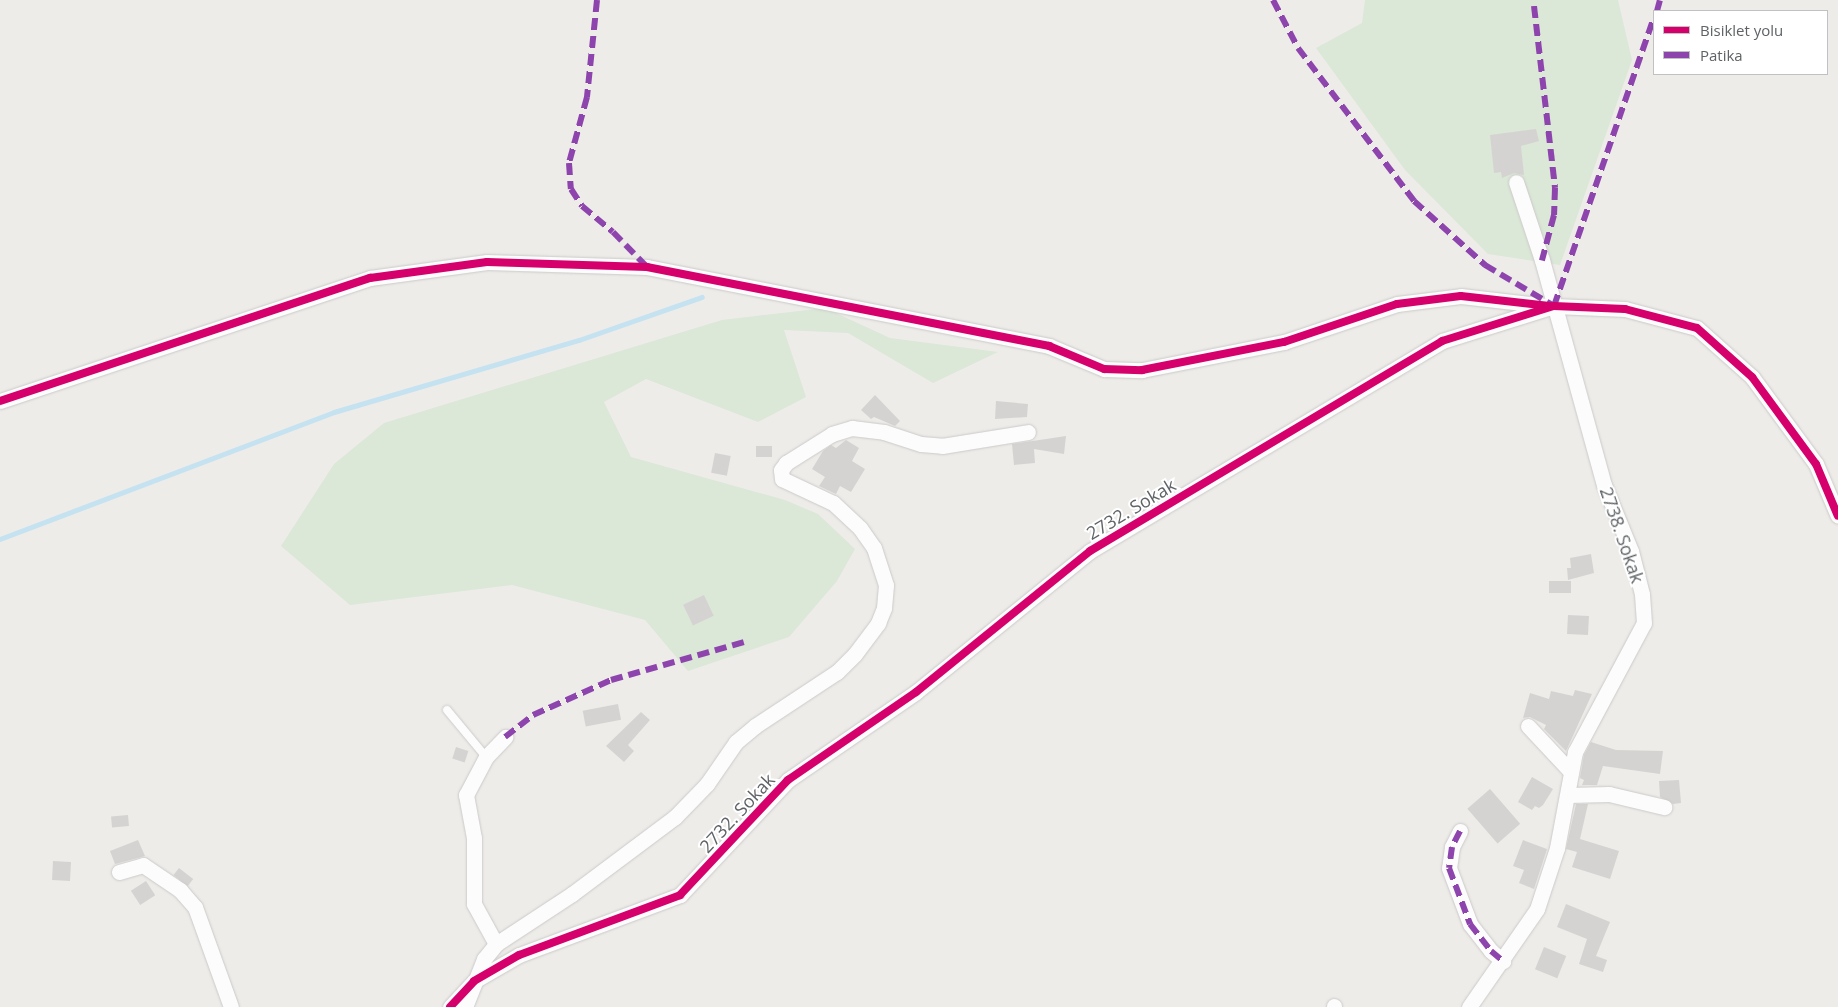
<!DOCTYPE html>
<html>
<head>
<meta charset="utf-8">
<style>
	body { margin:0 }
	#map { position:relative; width:1838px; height:1007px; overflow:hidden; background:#eeece9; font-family:"Open Sans",sans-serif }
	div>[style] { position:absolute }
	.green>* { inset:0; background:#dbe7d7 }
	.stream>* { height:4.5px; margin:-2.25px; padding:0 2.25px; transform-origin:2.25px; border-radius:2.25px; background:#c5e2f1 }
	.building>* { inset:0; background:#d5d3d2; transform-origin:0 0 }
	.roads { filter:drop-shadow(0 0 1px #cbcac9) drop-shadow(0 0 1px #cbcac9) }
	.lane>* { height:8px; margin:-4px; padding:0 4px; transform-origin:4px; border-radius:4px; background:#fcfcfc }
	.street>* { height:15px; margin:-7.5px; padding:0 7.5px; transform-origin:7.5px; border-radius:7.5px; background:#fcfcfc }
	.quiet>* { height:6px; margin-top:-3px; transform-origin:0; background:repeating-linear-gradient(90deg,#8e44ad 0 12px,transparent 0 18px) }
	.cycleway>* { height:8px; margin:-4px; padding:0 4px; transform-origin:4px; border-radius:4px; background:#d6006c }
	span { translate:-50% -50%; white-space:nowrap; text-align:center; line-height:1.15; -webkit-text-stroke:4px #fff; paint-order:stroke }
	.street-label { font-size:18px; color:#5f6366 }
	.legend { position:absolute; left:1653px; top:10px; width:175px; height:65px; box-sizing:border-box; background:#fff; border:1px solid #bfc1c2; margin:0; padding:6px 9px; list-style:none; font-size:15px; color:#5f6366 }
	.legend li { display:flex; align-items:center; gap:10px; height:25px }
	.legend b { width:25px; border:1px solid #bfc1c2 }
</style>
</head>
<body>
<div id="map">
	<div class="green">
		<i style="clip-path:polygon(1365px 0,1618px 0,1632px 60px,1560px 265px,1488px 254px,1405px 170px,1316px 48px,1362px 23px)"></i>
		<i style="clip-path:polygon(825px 308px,890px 338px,998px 352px,933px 383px,848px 333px,784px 330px,806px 397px,758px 422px,646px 379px,604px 402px,631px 457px,785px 500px,818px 514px,855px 549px,837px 581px,789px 637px,688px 671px,645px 620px,512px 585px,350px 605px,281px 546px,334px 464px,384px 423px,722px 320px)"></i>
	</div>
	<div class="stream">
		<i style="left:0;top:539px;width:357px;rotate:-20.8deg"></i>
		<i style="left:334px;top:412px;width:255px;rotate:-16.4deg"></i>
		<i style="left:579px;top:340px;width:130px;rotate:-19.3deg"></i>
	</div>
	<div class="building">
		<i style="clip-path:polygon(1536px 129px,1539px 141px,1521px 146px,1524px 175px,1514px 173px,1502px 178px,1501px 172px,1494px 173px,1490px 135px)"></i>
		<i style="clip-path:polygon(875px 395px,900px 421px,895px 426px,874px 417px,871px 419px,861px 410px)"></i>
		<i style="clip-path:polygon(996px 401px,1028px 404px,1027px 417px,995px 419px)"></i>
		<i style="clip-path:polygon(1066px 436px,1064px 454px,1034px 449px,1035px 463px,1014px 465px,1012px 444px)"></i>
		<i style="clip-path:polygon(846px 440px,859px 448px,852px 461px,865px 469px,851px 492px,840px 486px,836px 494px,819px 486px,825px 477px,812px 469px,823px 451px,831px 445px,836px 448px)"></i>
		<i style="left:756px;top:446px;width:16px;height:11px"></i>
		<i style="left:715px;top:453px;width:16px;height:20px;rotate:11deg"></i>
		<i style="clip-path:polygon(1591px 554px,1594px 573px,1568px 580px,1567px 568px,1571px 568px,1570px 558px)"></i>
		<i style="left:1571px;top:581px;width:12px;height:22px;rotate:90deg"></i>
		<i style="left:704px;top:595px;width:23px;height:23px;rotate:65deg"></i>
		<i style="left:1568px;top:615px;width:21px;height:19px;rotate:3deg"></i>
		<i style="clip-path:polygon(1575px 690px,1592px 694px,1566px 751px,1544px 729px,1546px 725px,1530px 717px,1523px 718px,1530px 693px,1549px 699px,1551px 691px,1573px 696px)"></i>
		<i style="left:618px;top:704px;width:16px;height:36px;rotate:79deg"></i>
		<i style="clip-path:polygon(641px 712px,650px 720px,628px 745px,634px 751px,624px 762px,606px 746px)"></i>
		<i style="clip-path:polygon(1591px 742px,1616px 750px,1663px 751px,1660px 774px,1603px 766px,1597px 785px,1582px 785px,1584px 780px,1580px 778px,1584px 755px)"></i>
		<i style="left:456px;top:747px;width:13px;height:12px;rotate:18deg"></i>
		<i style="clip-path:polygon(1532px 777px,1553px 789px,1543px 805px,1539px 808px,1535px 806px,1532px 810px,1518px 802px)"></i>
		<i style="clip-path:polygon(1679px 780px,1681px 803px,1673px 804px,1660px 797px,1659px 781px)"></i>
		<i style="left:1490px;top:789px;width:46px;height:30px;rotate:49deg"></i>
		<i style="clip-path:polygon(1576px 804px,1588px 804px,1580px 839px,1619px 851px,1610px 879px,1572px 867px,1577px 852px,1566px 849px)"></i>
		<i style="left:128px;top:815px;width:11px;height:17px;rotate:85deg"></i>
		<i style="clip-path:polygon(138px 840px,145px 856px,115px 864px,110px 851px)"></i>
		<i style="clip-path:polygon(1523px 840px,1547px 849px,1534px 889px,1519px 883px,1524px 870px,1513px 866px)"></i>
		<i style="left:53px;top:861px;width:18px;height:19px;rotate:3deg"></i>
		<i style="left:179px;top:868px;width:18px;height:9px;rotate:38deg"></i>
		<i style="left:146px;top:881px;width:17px;height:18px;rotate:57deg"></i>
		<i style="clip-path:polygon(1566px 904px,1610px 922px,1596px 956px,1607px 960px,1603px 972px,1579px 964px,1587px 939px,1557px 927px)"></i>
		<i style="left:1544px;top:947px;width:24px;height:24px;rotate:22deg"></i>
	</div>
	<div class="roads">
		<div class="lane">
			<i style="left:447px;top:710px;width:61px;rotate:50.3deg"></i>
		</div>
		<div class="street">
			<i style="left:0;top:401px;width:390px;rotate:-18.4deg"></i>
			<i style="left:370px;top:278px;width:118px;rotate:-7.8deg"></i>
			<i style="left:487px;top:262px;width:160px;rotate:1.8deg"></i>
			<i style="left:647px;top:267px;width:410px;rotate:11.1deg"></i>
			<i style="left:1049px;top:346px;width:60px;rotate:22.7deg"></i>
			<i style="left:1104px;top:369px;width:38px;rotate:2deg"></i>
			<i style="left:1142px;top:370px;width:145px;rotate:-11.2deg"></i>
			<i style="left:1284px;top:342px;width:119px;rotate:-18.6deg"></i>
			<i style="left:1397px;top:304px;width:64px;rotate:-7.1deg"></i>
			<i style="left:1461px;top:296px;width:88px;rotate:6.6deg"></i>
			<i style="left:1528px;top:726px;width:63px;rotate:46.9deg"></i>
			<i style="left:1568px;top:795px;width:41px;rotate:-1.4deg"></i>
			<i style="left:1609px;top:794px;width:57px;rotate:13.3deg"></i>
			<i style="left:1460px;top:831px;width:18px;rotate:117deg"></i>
			<i style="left:1452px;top:847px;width:21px;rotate:98deg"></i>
			<i style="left:1449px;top:868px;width:60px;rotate:69.4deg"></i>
			<i style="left:1470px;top:924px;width:34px;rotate:52deg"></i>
			<i style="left:1491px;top:951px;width:16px;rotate:40deg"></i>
			<i style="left:119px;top:872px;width:25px;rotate:-16deg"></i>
			<i style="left:143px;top:865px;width:45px;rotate:34deg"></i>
			<i style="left:180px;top:890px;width:23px;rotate:49deg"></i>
			<i style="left:195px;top:907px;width:106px;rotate:70.2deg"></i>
			<i style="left:496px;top:944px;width:46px;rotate:-118.8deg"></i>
			<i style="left:474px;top:904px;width:66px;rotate:-90deg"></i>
			<i style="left:474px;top:838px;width:44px;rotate:-100.5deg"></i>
			<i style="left:466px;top:795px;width:43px;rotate:-62.2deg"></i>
			<i style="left:486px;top:757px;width:28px;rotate:-46deg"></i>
			<i style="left:450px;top:1007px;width:35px;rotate:-47deg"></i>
			<i style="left:474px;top:981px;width:52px;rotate:-30deg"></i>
			<i style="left:519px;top:955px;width:172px;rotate:-20.4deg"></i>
			<i style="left:680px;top:895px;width:158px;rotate:-46.8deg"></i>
			<i style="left:788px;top:780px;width:155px;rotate:-34.5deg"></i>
			<i style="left:916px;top:692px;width:224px;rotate:-39deg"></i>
			<i style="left:1090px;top:551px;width:410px;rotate:-30.8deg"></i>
			<i style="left:1442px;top:341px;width:117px;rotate:-17.4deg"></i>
			<i style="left:1554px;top:306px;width:71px;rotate:2.4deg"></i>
			<i style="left:1625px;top:309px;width:74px;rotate:14.8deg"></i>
			<i style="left:1697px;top:328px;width:74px;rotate:41.7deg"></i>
			<i style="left:1752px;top:377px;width:108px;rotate:53.7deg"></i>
			<i style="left:1816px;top:464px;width:56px;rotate:67.1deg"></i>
			<i style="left:465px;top:1007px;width:52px;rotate:-68.4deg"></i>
			<i style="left:484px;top:959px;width:19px;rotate:-51deg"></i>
			<i style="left:496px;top:944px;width:91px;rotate:-33.3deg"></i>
			<i style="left:572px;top:894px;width:129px;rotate:-36.8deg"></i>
			<i style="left:675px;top:817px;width:46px;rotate:-45.9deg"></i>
			<i style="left:707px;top:784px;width:51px;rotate:-55.4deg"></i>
			<i style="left:736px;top:742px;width:25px;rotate:-40deg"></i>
			<i style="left:755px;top:726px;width:98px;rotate:-33.4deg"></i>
			<i style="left:837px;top:672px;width:25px;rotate:-45deg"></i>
			<i style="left:855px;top:654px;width:39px;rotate:-53deg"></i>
			<i style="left:878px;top:623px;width:16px;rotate:-68deg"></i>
			<i style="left:884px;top:608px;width:23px;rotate:-85deg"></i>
			<i style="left:886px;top:585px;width:39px;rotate:-108deg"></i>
			<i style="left:874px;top:548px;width:24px;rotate:-125deg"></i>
			<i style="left:860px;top:528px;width:37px;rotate:-137deg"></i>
			<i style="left:833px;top:503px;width:56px;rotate:-154.8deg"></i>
			<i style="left:782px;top:479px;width:9px;rotate:-96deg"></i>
			<i style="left:781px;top:470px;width:9px;rotate:-54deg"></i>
			<i style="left:786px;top:463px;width:54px;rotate:-32.2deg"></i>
			<i style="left:832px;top:434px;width:21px;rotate:-17deg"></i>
			<i style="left:852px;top:428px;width:32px;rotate:7deg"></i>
			<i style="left:884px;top:432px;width:39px;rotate:18deg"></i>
			<i style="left:921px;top:444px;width:21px;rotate:5deg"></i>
			<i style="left:942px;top:446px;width:87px;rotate:-9.2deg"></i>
			<i style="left:1334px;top:1007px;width:1px;rotate:-90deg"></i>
			<i style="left:1469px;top:1007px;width:119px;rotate:-55.2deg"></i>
			<i style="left:1537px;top:909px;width:64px;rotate:-71.8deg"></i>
			<i style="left:1557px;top:848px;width:98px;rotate:-79.4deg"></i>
			<i style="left:1575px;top:752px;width:146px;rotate:-61.9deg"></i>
			<i style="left:1644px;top:623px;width:29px;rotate:-94deg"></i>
			<i style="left:1642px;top:594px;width:44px;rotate:-104.3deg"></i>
			<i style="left:1631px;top:551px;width:71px;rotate:-112.2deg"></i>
			<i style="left:1604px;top:485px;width:233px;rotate:-105.4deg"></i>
			<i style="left:1542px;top:260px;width:82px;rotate:-108.4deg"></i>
		</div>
	</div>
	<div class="quiet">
		<i style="left:597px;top:0;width:98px;rotate:95.9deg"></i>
		<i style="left:587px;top:97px;width:68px;rotate:105.3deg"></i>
		<i style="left:569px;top:163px;width:26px;rotate:86deg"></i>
		<i style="left:571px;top:189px;width:20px;rotate:57deg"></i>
		<i style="left:582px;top:206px;width:40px;rotate:40deg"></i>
		<i style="left:613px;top:232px;width:49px;rotate:45.8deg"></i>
		<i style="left:1273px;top:0;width:54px;rotate:62.5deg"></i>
		<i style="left:1298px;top:48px;width:192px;rotate:52.8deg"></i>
		<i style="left:1414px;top:201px;width:96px;rotate:42deg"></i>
		<i style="left:1485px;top:265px;width:80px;rotate:30.7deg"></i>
		<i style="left:1554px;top:306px;width:305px;rotate:-70.9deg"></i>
		<i style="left:1534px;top:6px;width:183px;rotate:83.4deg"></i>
		<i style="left:1555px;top:188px;width:27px;rotate:92deg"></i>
		<i style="left:1554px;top:215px;width:47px;rotate:104.9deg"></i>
		<i style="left:1657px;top:11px;width:11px;rotate:-75deg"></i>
		<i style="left:505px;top:737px;width:36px;rotate:-38deg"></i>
		<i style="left:533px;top:715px;width:85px;rotate:-24.2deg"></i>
		<i style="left:611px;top:680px;width:138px;rotate:-15.9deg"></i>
		<i style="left:1460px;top:831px;width:18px;rotate:117deg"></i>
		<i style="left:1452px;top:847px;width:21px;rotate:98deg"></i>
		<i style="left:1449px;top:868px;width:60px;rotate:69.4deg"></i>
		<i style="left:1470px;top:924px;width:34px;rotate:52deg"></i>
		<i style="left:1491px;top:951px;width:16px;rotate:40deg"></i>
	</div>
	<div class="cycleway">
		<i style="left:0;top:401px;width:390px;rotate:-18.4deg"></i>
		<i style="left:370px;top:278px;width:118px;rotate:-7.8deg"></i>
		<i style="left:487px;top:262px;width:160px;rotate:1.8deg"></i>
		<i style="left:647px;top:267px;width:410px;rotate:11.1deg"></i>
		<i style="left:1049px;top:346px;width:60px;rotate:22.7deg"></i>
		<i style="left:1104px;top:369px;width:38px;rotate:2deg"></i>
		<i style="left:1142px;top:370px;width:145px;rotate:-11.2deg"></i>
		<i style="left:1284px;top:342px;width:119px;rotate:-18.6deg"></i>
		<i style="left:1397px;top:304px;width:64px;rotate:-7.1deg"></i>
		<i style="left:1461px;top:296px;width:89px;rotate:6.5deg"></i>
		<i style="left:450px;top:1007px;width:35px;rotate:-47deg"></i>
		<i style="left:474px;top:981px;width:52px;rotate:-30deg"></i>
		<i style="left:519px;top:955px;width:172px;rotate:-20.4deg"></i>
		<i style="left:680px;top:895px;width:158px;rotate:-46.8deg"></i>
		<i style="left:788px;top:780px;width:155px;rotate:-34.5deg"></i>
		<i style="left:916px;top:692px;width:224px;rotate:-39deg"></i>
		<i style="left:1090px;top:551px;width:410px;rotate:-30.8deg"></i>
		<i style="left:1442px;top:341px;width:117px;rotate:-17.4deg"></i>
		<i style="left:1554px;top:306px;width:71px;rotate:2.4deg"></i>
		<i style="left:1625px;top:309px;width:74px;rotate:14.8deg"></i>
		<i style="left:1697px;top:328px;width:74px;rotate:41.7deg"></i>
		<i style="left:1752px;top:377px;width:108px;rotate:53.7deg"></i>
		<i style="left:1816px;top:464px;width:56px;rotate:67.1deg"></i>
	</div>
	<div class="street-label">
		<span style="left:1131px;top:509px;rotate:-31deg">2732. Sokak</span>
		<span style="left:1622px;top:535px;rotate:71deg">2738. Sokak</span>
		<span style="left:737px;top:813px;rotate:-47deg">2732. Sokak</span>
	</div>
	<ul class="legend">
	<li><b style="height:6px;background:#d6006c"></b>Bisiklet yolu</li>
	<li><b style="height:6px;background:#8e44ad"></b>Patika</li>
	</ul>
</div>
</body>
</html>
